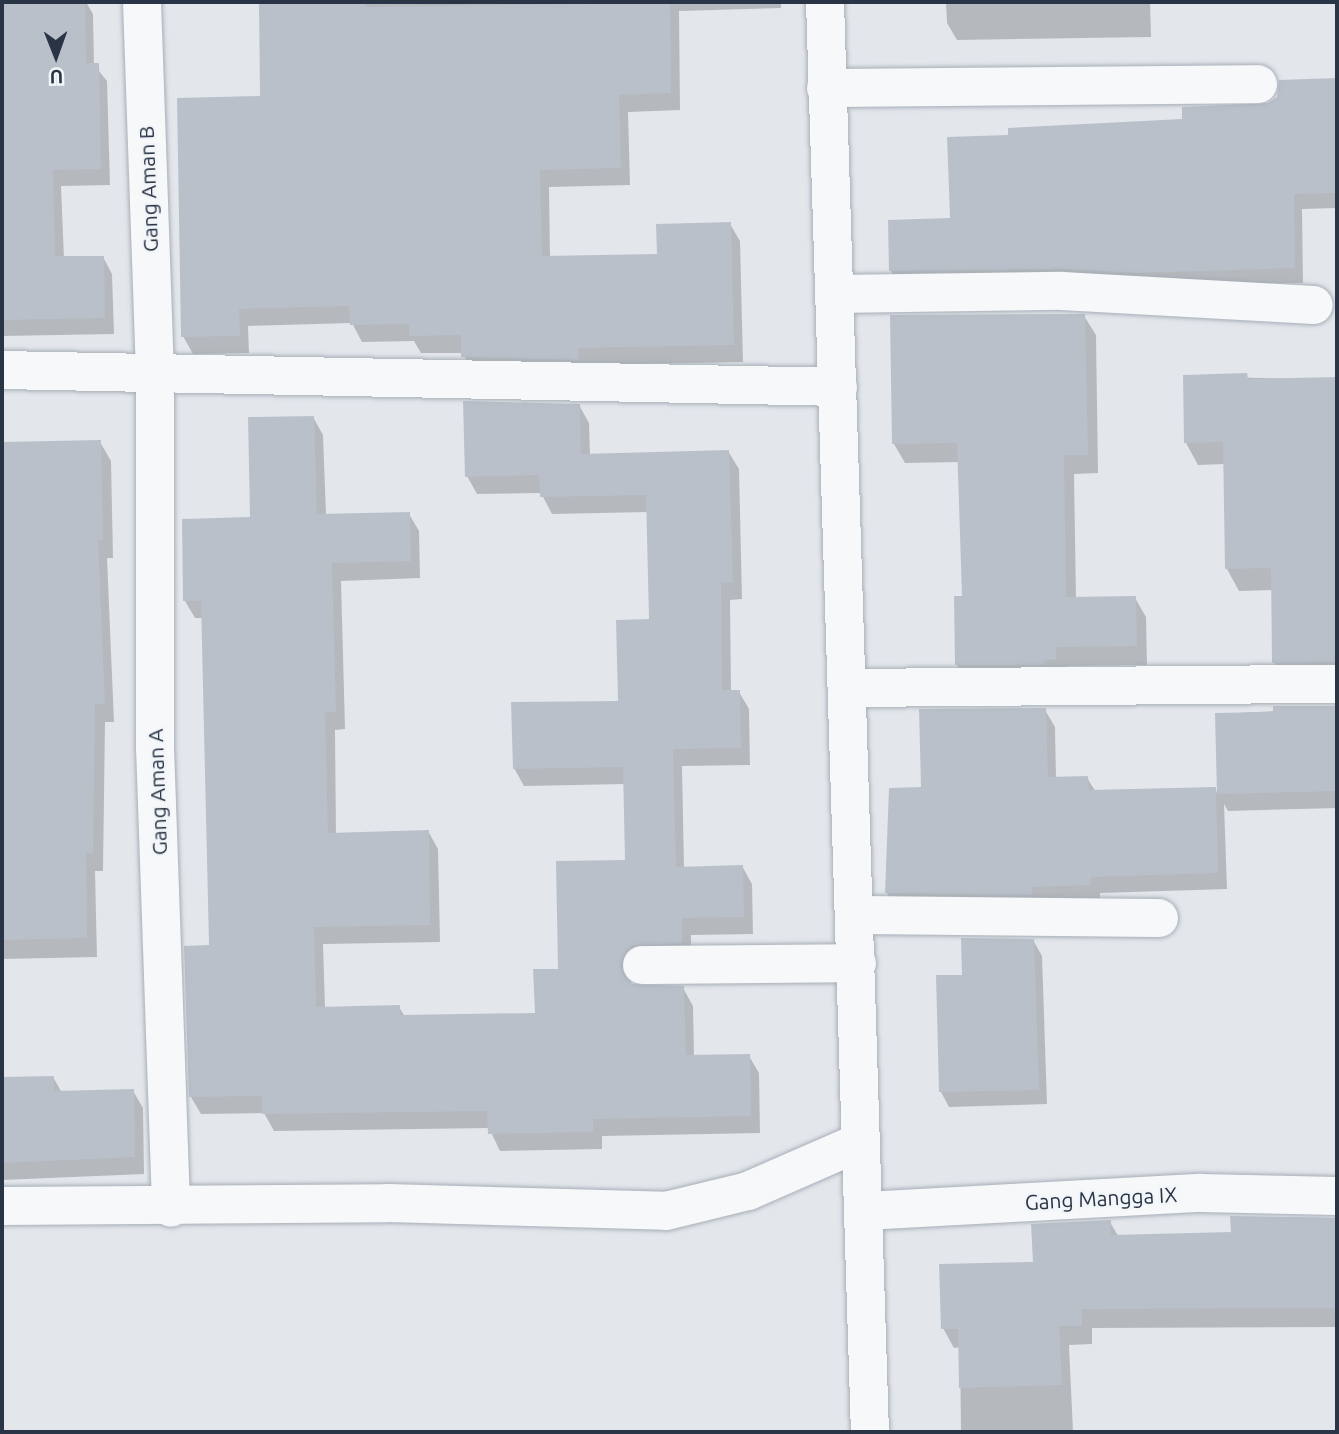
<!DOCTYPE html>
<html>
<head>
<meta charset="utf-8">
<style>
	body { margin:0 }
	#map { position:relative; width:1339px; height:1434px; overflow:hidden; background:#e3e7ec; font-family:Ubuntu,sans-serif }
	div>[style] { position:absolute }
	.shadow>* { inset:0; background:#0003 }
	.building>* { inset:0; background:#bac0ca }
	.roads { filter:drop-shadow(0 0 2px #a7aeb7) drop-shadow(0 0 2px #a7aeb7) }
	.minor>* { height:38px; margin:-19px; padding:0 19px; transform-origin:19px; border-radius:19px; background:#f6f8fa }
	span { translate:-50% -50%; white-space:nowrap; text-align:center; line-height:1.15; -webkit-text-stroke:5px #f3f6f9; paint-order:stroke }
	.street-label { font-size:21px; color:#293446 }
	.frame { position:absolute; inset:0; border:4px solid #293446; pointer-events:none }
	.north { position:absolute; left:21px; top:21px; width:70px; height:70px; -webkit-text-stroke:5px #f3f6f9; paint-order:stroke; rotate:179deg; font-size:19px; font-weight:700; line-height:28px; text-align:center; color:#293446 }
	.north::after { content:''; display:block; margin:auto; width:24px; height:32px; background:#293446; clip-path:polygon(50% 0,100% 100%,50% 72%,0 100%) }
</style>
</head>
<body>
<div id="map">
	<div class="shadow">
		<i style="clip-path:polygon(2px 2px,86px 2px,93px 14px,94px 65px,107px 81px,110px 185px,61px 186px,64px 258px,103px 257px,112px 274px,114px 334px,2px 336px)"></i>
		<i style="clip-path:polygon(260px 2px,781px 2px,781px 8px,679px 11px,680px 110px,628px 112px,630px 185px,549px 187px,550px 257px,659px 255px,730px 224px,740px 241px,743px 362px,587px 365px,473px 374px,463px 353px,421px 353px,414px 341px,362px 342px,352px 323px,248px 326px,249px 353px,193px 354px,183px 336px,262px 98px)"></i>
		<i style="clip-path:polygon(946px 2px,1150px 2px,1151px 37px,957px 40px,947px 23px)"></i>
		<i style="clip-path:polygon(1337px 80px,1337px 208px,1302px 209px,1303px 283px,900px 286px,891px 271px,952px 220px,1010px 137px,1184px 121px,1269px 105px,1278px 98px,1280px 82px)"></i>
		<i style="clip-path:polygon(1084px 316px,1096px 335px,1098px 473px,1074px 474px,1076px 599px,1135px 598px,1146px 617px,1147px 665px,1066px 666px,1066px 678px,968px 684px,957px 665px,963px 597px,959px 462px,905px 463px,894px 444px)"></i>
		<i style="clip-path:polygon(1184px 376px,1337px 380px,1337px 684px,1287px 684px,1274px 662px,1273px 590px,1239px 591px,1227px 569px,1225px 464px,1198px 465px,1186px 443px)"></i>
		<i style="clip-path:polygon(579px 405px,589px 423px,590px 455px,728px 451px,739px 469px,742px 599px,730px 600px,731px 692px,739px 692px,749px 709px,750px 765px,682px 766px,684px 869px,742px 866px,752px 884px,753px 934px,691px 935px,691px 960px,641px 963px,629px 984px,683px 988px,693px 1006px,694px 1057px,749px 1056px,759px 1073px,760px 1133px,602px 1136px,602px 1149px,500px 1151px,489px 1128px,274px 1131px,264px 1113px,201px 1114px,191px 1097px,211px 947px,203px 618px,195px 618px,185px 601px,252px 519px,313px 417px,323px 435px,326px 515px,409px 514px,419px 531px,420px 578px,341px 581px,345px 729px,335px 730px,336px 834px,428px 831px,438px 849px,440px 942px,323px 944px,325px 1008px,399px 1007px,405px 1017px,536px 1015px,627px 862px,625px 784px,524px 786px,514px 768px,620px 702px,650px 621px,648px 512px,552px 514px,541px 493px,477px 494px,467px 476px)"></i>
		<i style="clip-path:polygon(100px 442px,111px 461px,113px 558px,107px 558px,114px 722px,105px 722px,103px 871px,95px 871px,97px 957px,2px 959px,2px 716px,6px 716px,2px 444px)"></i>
		<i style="clip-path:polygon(1337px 708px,1337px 808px,1228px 811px,1224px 804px,1227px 889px,1100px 893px,1100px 902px,897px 910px,887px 893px,923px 789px,1045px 710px,1055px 727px,1056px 778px,1087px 778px,1096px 792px,1215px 788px,1218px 795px,1217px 714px)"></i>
		<i style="clip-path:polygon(1033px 940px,1042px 956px,1047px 1104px,949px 1107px,941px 1092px,964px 976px)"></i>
		<i style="clip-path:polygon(53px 1077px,62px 1093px,133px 1091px,143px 1108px,144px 1174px,2px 1180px,2px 1079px)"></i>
		<i style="clip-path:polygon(1232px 1217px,1337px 1218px,1337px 1327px,1092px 1328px,1092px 1344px,1069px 1345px,1073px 1432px,961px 1432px,960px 1347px,954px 1348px,943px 1328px,1035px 1264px,1110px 1222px,1118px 1236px,1232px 1233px)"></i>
	</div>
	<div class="building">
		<i style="clip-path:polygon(2px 2px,85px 2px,86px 63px,99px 63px,101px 169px,53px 170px,55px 256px,104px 256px,105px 318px,2px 320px)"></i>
		<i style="clip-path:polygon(365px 2px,365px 7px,670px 3px,671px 93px,619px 95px,621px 168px,540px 170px,542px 256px,657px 254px,656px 224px,731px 222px,734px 345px,578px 348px,579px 360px,461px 357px,461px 335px,409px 336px,409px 324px,350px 325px,349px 306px,239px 309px,240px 336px,181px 337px,177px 98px,260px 96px,259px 3px)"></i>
		<i style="clip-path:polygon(1337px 78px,1337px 193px,1294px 194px,1295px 268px,1139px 273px,1062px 269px,889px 271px,888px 220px,950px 218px,947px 137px,1008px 135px,1008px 128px,1182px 119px,1182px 107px,1268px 103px,1277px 97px,1279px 80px)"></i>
		<i style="clip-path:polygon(1085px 314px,1088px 455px,1064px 455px,1066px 597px,1136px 596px,1137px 646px,1056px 647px,1056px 659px,1044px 660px,1045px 665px,955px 665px,954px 596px,962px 596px,957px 443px,892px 444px,890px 315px)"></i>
		<i style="clip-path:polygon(1247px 373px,1248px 379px,1337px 377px,1337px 662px,1272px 663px,1271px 568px,1225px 569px,1223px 442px,1184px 443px,1183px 375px)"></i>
		<i style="clip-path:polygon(463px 401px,580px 404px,581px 454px,729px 450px,733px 582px,721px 583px,722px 690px,740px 690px,741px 748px,673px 749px,676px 867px,743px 865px,744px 917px,682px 918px,682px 943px,632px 946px,620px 966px,632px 984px,684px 986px,686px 1055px,750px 1054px,751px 1116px,593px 1119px,593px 1132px,488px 1134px,487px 1111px,262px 1114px,262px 1096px,189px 1097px,184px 946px,209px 945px,201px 601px,183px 601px,182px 519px,250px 517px,248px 417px,314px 416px,317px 514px,410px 512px,411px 561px,332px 563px,336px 712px,325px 713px,328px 833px,429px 830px,430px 925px,314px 927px,316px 1007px,400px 1005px,400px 1015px,535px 1013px,533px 969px,558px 969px,556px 861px,625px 860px,623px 767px,513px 769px,511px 702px,618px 701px,616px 620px,649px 619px,646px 495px,540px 497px,539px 475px,465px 477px)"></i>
		<i style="clip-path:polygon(101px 440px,103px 540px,98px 540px,105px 704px,95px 704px,93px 853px,86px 853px,87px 938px,2px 940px,2px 442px)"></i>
		<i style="clip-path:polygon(1273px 706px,1337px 706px,1337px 791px,1217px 794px,1215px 713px,1273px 712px)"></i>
		<i style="clip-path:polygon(1046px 708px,1048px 777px,1088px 776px,1089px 790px,1216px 787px,1218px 873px,1091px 877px,1091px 885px,1032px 887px,1032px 895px,885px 893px,889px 788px,921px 787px,919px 709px)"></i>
		<i style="clip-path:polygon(961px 938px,1034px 939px,1039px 1090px,939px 1092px,936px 975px,962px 975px)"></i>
		<i style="clip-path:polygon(54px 1076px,54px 1091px,134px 1089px,135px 1157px,2px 1163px,2px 1077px)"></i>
		<i style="clip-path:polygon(1230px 1216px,1337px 1218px,1337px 1308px,1082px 1309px,1082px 1326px,1059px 1326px,1062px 1385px,959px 1388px,958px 1329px,941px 1329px,939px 1264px,1033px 1262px,1031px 1224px,1111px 1220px,1111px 1235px,1231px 1232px)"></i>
	</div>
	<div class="roads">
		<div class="minor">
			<i style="left:142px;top:2px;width:373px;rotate:88deg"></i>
			<i style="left:155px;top:375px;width:372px;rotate:90deg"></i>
			<i style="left:155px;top:747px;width:461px;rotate:88deg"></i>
			<i style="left:825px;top:2px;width:1431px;rotate:88.2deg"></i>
			<i style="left:826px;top:88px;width:432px;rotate:-0.5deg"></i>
			<i style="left:835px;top:294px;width:227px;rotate:-0.8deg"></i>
			<i style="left:1062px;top:291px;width:252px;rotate:3.2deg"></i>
			<i style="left:2px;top:370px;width:836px;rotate:1.16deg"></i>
			<i style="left:850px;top:688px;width:487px;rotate:-0.5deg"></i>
			<i style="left:857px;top:915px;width:302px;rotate:0.6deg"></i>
			<i style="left:642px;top:965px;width:215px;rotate:-0.5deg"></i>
			<i style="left:2px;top:1206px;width:386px;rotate:-0.4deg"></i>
			<i style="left:388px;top:1203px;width:278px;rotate:1.6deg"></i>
			<i style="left:666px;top:1211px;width:84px;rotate:-13.7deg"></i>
			<i style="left:748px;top:1191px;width:122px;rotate:-23.6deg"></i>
			<i style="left:865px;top:1211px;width:336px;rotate:-3.1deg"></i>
			<i style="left:1201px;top:1193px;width:136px;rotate:1.3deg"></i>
		</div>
	</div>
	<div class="street-label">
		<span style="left:148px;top:189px;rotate:-92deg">Gang Aman B</span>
		<span style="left:157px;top:792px;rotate:-92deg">Gang Aman A</span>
		<span style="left:1101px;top:1198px;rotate:-3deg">Gang Mangga IX</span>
	</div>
	<div class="frame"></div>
	<div class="north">U</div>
</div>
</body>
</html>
